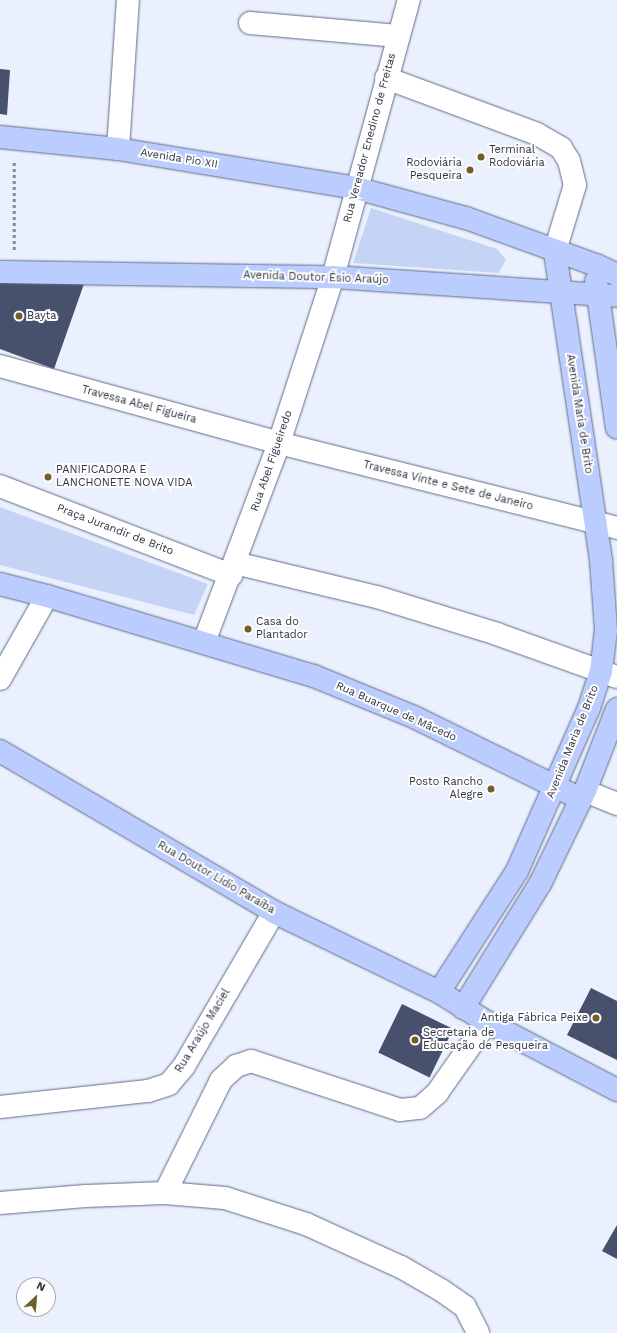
<!DOCTYPE html>
<html>
<head>
<meta charset="utf-8">
<style>
	body { margin:0 }
	#map { position:relative; width:617px; height:1333px; overflow:hidden; background:#ebf0fe; font-family:"Work Sans",sans-serif }
	div>[style] { position:absolute }
	.green>* { inset:0; background:#c5d3f5 }
	.building>* { inset:0; background:#47516d; transform-origin:0 0 }
	.path>* { height:2.5px; margin-top:-1.25px; transform-origin:0; background:repeating-linear-gradient(90deg,#858a97 0 3px,transparent 0 6px) }
	.roads { filter:drop-shadow(0 0 1px #5f6a87) drop-shadow(0 0 1px #5f6a87) }
	.minor>* { height:22px; margin:-11px; padding:0 11px; transform-origin:11px; border-radius:11px; background:#fff }
	.major>* { height:22px; margin:-11px; padding:0 11px; transform-origin:11px; border-radius:11px; background:#bbccfe }
	.dots>* { width:11px; height:11px; translate:-50% -50%; box-sizing:border-box; border:2px solid #fdfdfd; border-radius:50% }
	span { translate:-50% -50%; white-space:nowrap; text-align:center; line-height:1.15; -webkit-text-stroke:4px #fdfdfd; paint-order:stroke }
	.street-label { font-size:11px; color:#2f3441 }
	.poi-label { font-size:11px; color:#2f3441 }
	.left { translate:0 -50%; text-align:left }
	.right { translate:-100% -50%; text-align:right }
	.north { position:absolute; left:16px; top:1277px; width:40px; height:40px; box-sizing:border-box; background:#fdfdfd; border:1px solid #abadb2; border-radius:50%; rotate:26deg; font-size:11px; font-weight:700; line-height:16px; text-align:center; color:#2f3441 }
	.north::after { content:''; display:block; margin:auto; width:14px; height:18px; background:#705e2c; clip-path:polygon(50% 0,100% 100%,50% 72%,0 100%) }
</style>
</head>
<body>
<div id="map">
	<div class="green">
		<i style="clip-path:polygon(371px 208px,497px 249px,506px 260px,499px 273px,353px 263px)"></i>
		<i style="clip-path:polygon(0 507px,208px 584px,194px 615px,0 565px)"></i>
	</div>
	<div class="building">
		<i style="clip-path:polygon(0 69px,10px 70px,7px 115px,0 114px)"></i>
		<i style="clip-path:polygon(85px 281px,54px 369px,0 349px,0 283px)"></i>
		<i style="clip-path:polygon(591px 988px,617px 1001px,617px 1060px,567px 1035px)"></i>
		<i style="left:402px;top:1004px;width:57px;height:54px;rotate:26deg"></i>
		<i style="clip-path:polygon(617px 1225px,617px 1259px,602px 1251px)"></i>
	</div>
	<div class="path">
		<i style="left:14px;top:250px;width:89px;rotate:-90deg"></i>
	</div>
	<div class="roads">
		<div class="minor">
			<i style="left:250px;top:23px;width:149px;rotate:5deg"></i>
			<i style="left:386px;top:78px;width:161px;rotate:20.3deg"></i>
			<i style="left:537px;top:134px;width:28px;rotate:30deg"></i>
			<i style="left:561px;top:148px;width:15px;rotate:58deg"></i>
			<i style="left:569px;top:161px;width:25px;rotate:76deg"></i>
			<i style="left:575px;top:185px;width:69px;rotate:106.9deg"></i>
			<i style="left:118px;top:149px;width:149px;rotate:-86.2deg"></i>
			<i style="left:0;top:366px;width:289px;rotate:15.4deg"></i>
			<i style="left:279px;top:443px;width:349px;rotate:14.1deg"></i>
			<i style="left:0;top:486px;width:248px;rotate:21.1deg"></i>
			<i style="left:235px;top:563px;width:146px;rotate:13.5deg"></i>
			<i style="left:377px;top:597px;width:126px;rotate:17.1deg"></i>
			<i style="left:497px;top:634px;width:127px;rotate:19.7deg"></i>
			<i style="left:204px;top:642px;width:213px;rotate:-69.3deg"></i>
			<i style="left:279px;top:443px;width:175px;rotate:-72deg"></i>
			<i style="left:333px;top:277px;width:287px;rotate:-74.7deg"></i>
			<i style="left:0;top:679px;width:95px;rotate:-60.5deg"></i>
			<i style="left:585px;top:791px;width:35px;rotate:22deg"></i>
			<i style="left:0;top:1107px;width:149px;rotate:-6.2deg"></i>
			<i style="left:148px;top:1091px;width:22px;rotate:-18deg"></i>
			<i style="left:169px;top:1084px;width:23px;rotate:-50deg"></i>
			<i style="left:184px;top:1066px;width:178px;rotate:-59.7deg"></i>
			<i style="left:165px;top:1193px;width:126px;rotate:-63.6deg"></i>
			<i style="left:221px;top:1080px;width:21px;rotate:-43deg"></i>
			<i style="left:236px;top:1066px;width:16px;rotate:-18deg"></i>
			<i style="left:251px;top:1061px;width:157px;rotate:18.2deg"></i>
			<i style="left:400px;top:1110px;width:20px;rotate:-6deg"></i>
			<i style="left:420px;top:1108px;width:23px;rotate:-41deg"></i>
			<i style="left:437px;top:1093px;width:87px;rotate:-54.8deg"></i>
			<i style="left:0;top:1203px;width:86px;rotate:-4.7deg"></i>
			<i style="left:86px;top:1196px;width:79px;rotate:-2.2deg"></i>
			<i style="left:165px;top:1193px;width:60px;rotate:4.8deg"></i>
			<i style="left:225px;top:1198px;width:85px;rotate:17.8deg"></i>
			<i style="left:306px;top:1224px;width:104px;rotate:24.4deg"></i>
			<i style="left:401px;top:1267px;width:46px;rotate:29.9deg"></i>
			<i style="left:441px;top:1290px;width:29px;rotate:35deg"></i>
			<i style="left:465px;top:1307px;width:29px;rotate:63deg"></i>
		</div>
		<div class="major">
			<i style="left:0;top:137px;width:119px;rotate:5.8deg"></i>
			<i style="left:118px;top:149px;width:241px;rotate:9.3deg"></i>
			<i style="left:356px;top:188px;width:114px;rotate:15.3deg"></i>
			<i style="left:466px;top:218px;width:138px;rotate:19.9deg"></i>
			<i style="left:596px;top:265px;width:23px;rotate:25deg"></i>
			<i style="left:0;top:272px;width:333px;rotate:0.9deg"></i>
			<i style="left:333px;top:277px;width:285px;rotate:3.8deg"></i>
			<i style="left:596px;top:281px;width:148px;rotate:81.9deg"></i>
			<i style="left:0;top:584px;width:49px;rotate:14.3deg"></i>
			<i style="left:47px;top:596px;width:279px;rotate:16.7deg"></i>
			<i style="left:314px;top:676px;width:108px;rotate:22.3deg"></i>
			<i style="left:414px;top:717px;width:186px;rotate:26.2deg"></i>
			<i style="left:0;top:751px;width:318px;rotate:30.4deg"></i>
			<i style="left:274px;top:912px;width:183px;rotate:25.9deg"></i>
			<i style="left:439px;top:992px;width:57px;rotate:32deg"></i>
			<i style="left:487px;top:1022px;width:147px;rotate:27.6deg"></i>
			<i style="left:439px;top:992px;width:144px;rotate:-57.2deg"></i>
			<i style="left:517px;top:871px;width:178px;rotate:-66.2deg"></i>
			<i style="left:589px;top:708px;width:38px;rotate:-72deg"></i>
			<i style="left:601px;top:672px;width:42px;rotate:-83.2deg"></i>
			<i style="left:606px;top:630px;width:70px;rotate:-94.1deg"></i>
			<i style="left:601px;top:560px;width:312px;rotate:-98.5deg"></i>
			<i style="left:463px;top:1008px;width:146px;rotate:-58.2deg"></i>
			<i style="left:540px;top:884px;width:103px;rotate:-64.2deg"></i>
			<i style="left:585px;top:791px;width:88px;rotate:-68.7deg"></i>
		</div>
	</div>
	<div class="dots">
		<i style="left:481px;top:157px;background:#705e2c"></i>
		<i style="left:470px;top:170px;background:#705e2c"></i>
		<i style="left:19px;top:316px;background:#705e2c"></i>
		<i style="left:48px;top:477px;background:#705e2c"></i>
		<i style="left:248px;top:629px;background:#705e2c"></i>
		<i style="left:491px;top:789px;background:#705e2c"></i>
		<i style="left:596px;top:1018px;background:#705e2c"></i>
		<i style="left:415px;top:1040px;background:#705e2c"></i>
	</div>
	<div class="street-label">
		<span style="left:370px;top:138px;rotate:-75deg">Rua Vereador Enedino de Freitas</span>
		<span style="left:179px;top:159px;rotate:9deg">Avenida Pio XII</span>
		<span style="left:316px;top:278px;rotate:2deg">Avenida Doutor Ésio Araújo</span>
		<span style="left:139px;top:405px;rotate:15deg">Travessa Abel Figueira</span>
		<span style="left:579px;top:414px;rotate:81deg">Avenida Maria de Brito</span>
		<span style="left:272px;top:461px;rotate:-71deg">Rua Abel Figueiredo</span>
		<span style="left:448px;top:486px;rotate:14deg">Travessa Vinte e Sete de Janeiro</span>
		<span style="left:115px;top:530px;rotate:21deg">Praça Jurandir de Brito</span>
		<span style="left:396px;top:712px;rotate:24deg">Rua Buarque de Mâcedo</span>
		<span style="left:573px;top:742px;rotate:-68deg">Avenida Maria de Brito</span>
		<span style="left:216px;top:878px;rotate:30deg">Rua Doutor Lídio Paraíba</span>
		<span style="left:203px;top:1031px;rotate:-59deg">Rua Araújo Maciel</span>
	</div>
	<div class="poi-label">
		<span class="left" style="left:489px;top:157px">Terminal<br>Rodoviária</span>
		<span class="right" style="left:462px;top:170px">Rodoviária<br>Pesqueira</span>
		<span class="left" style="left:27px;top:316px">Bayta</span>
		<span class="left" style="left:56px;top:477px">PANIFICADORA E<br>LANCHONETE NOVA VIDA</span>
		<span class="left" style="left:256px;top:629px">Casa do<br>Plantador</span>
		<span class="right" style="left:483px;top:789px">Posto Rancho<br>Alegre</span>
		<span class="right" style="left:588px;top:1018px">Antiga Fábrica Peixe</span>
		<span class="left" style="left:423px;top:1040px">Secretaria de<br>Educação de Pesqueira</span>
	</div>
	<div class="north">N</div>
</div>
</body>
</html>
